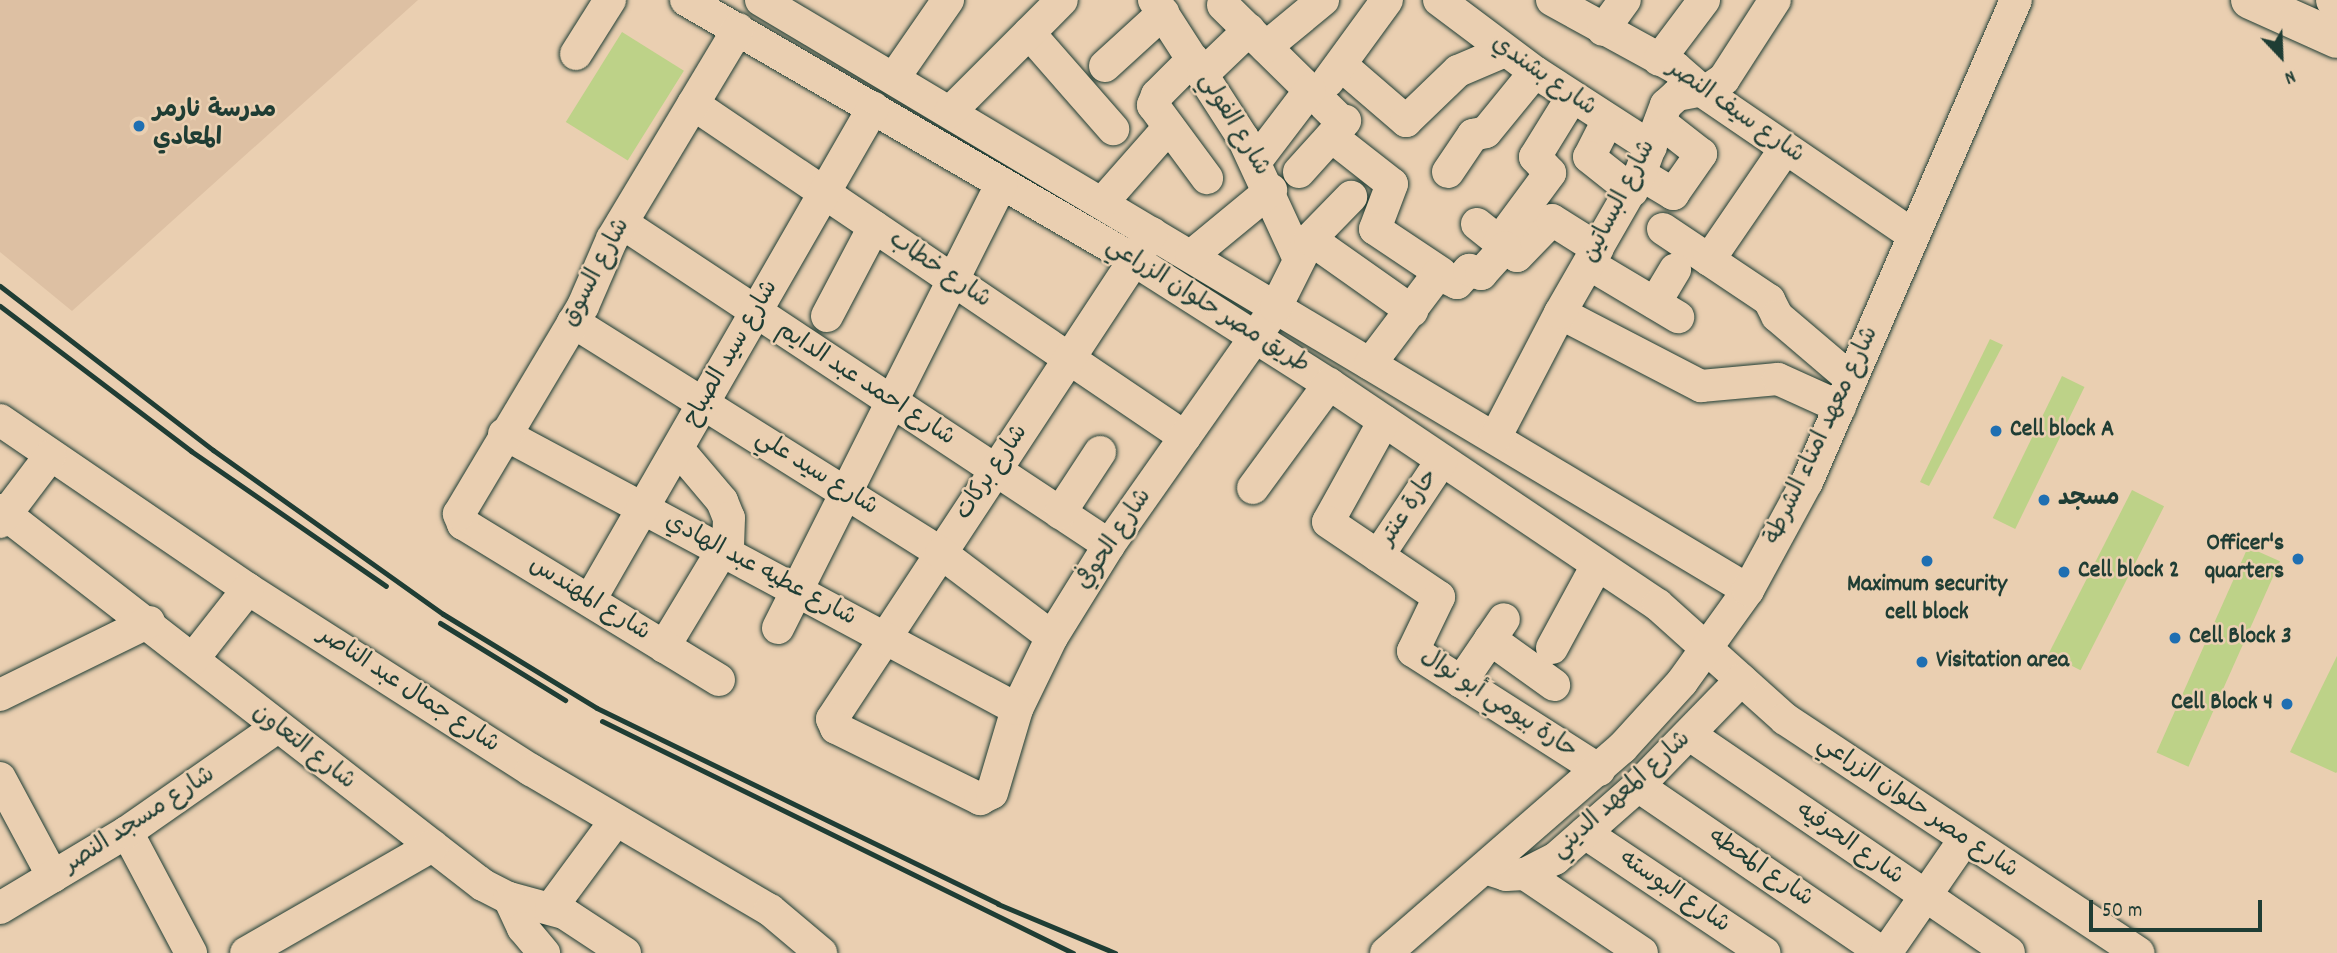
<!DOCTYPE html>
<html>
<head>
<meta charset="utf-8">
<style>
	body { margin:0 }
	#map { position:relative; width:2337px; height:953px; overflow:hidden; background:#eacfb1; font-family:Dekko,"Playpen Sans Arabic",sans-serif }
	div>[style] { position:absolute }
	.built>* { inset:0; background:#ddc0a3 }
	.green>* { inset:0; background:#bdd288; transform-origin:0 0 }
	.roads { filter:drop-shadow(0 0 2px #1f3d34) drop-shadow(0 0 2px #1f3d34) }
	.minor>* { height:32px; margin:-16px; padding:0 16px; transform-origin:16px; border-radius:16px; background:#eacfb1 }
	.highway>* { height:38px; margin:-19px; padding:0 19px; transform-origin:19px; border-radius:19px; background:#eacfb1 }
	.rail>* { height:5px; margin:-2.5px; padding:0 2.5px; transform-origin:2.5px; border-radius:2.5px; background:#1f3d34 }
	.dots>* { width:19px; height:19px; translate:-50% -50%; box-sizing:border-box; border:4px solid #eacfb1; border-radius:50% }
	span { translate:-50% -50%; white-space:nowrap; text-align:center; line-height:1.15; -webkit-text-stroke:5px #eacfb1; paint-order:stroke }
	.street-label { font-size:24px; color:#1f3d34 }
	.poi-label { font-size:24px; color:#1f3d34; font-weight:700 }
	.left { translate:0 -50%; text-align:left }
	.right { translate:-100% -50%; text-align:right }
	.north { position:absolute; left:2246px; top:21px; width:70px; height:70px; -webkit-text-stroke:5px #eacfb1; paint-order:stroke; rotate:157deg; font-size:19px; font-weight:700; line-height:28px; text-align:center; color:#1f3d34 }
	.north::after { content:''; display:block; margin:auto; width:24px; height:32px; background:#1f3d34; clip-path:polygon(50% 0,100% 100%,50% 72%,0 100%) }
	.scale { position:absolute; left:2089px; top:900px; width:173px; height:32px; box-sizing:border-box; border:4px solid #1f3d34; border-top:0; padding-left:9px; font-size:21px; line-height:24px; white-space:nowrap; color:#1f3d34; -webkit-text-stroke:5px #eacfb1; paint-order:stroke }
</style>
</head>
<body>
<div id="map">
	<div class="built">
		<i style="clip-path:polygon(0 0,418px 0,72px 311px,0 252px)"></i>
	</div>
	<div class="green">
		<i style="left:622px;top:32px;width:73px;height:106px;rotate:32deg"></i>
		<i style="clip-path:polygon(1990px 339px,2003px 345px,1929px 486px,1920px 482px)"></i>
		<i style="left:2062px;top:376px;width:25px;height:158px;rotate:26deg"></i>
		<i style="left:2132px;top:490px;width:36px;height:184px;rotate:27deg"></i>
		<i style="left:2248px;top:547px;width:35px;height:225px;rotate:24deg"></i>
		<i style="clip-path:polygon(2337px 656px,2337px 772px,2336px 773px,2290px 752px)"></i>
	</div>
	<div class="roads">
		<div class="minor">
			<i style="left:686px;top:0;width:518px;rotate:30.13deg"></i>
			<i style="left:1134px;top:260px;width:231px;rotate:32.5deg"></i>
			<i style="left:1329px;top:384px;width:396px;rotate:33.9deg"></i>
			<i style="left:1658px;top:605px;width:171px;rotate:41.9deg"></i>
			<i style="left:1785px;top:719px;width:424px;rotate:33.5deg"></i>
			<i style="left:761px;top:0;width:1150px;rotate:30.87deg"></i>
			<i style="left:1154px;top:0;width:164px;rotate:57.2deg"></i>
			<i style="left:1243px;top:138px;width:131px;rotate:65.2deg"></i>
			<i style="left:1439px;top:0;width:120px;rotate:36.9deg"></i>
			<i style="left:1535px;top:72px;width:138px;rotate:32.9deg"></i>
			<i style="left:1552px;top:0;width:141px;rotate:28.7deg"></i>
			<i style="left:1676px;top:68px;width:35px;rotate:41deg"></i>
			<i style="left:1702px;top:91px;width:255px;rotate:34.3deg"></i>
			<i style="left:1223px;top:5px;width:168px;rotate:44.5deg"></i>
			<i style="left:1603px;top:30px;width:37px;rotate:-54deg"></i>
			<i style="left:1029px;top:33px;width:128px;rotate:48.8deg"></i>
			<i style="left:1266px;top:47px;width:74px;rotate:-39.5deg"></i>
			<i style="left:576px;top:54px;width:64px;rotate:-57.8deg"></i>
			<i style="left:1193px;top:59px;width:51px;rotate:135deg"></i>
			<i style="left:1157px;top:95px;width:11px;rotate:112deg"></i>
			<i style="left:1153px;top:105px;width:91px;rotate:53.5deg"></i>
			<i style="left:1659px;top:60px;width:75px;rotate:-53.1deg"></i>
			<i style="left:1341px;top:65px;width:86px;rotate:40.7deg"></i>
			<i style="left:1406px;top:121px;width:72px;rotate:-43.9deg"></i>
			<i style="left:1458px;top:71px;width:51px;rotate:-23.1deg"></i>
			<i style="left:1105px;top:66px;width:79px;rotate:-42.4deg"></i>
			<i style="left:1203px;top:74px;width:64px;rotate:-43.7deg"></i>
			<i style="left:894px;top:78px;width:95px;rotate:-55.3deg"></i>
			<i style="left:1328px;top:81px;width:100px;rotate:-53.9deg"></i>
			<i style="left:693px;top:104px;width:594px;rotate:34.09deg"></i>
			<i style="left:950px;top:112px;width:158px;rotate:-45deg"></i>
			<i style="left:1607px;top:122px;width:39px;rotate:117deg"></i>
			<i style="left:1589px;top:157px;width:55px;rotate:38.3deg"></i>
			<i style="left:1332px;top:137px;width:76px;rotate:38.1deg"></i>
			<i style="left:1392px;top:184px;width:48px;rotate:110.7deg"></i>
			<i style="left:1375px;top:229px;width:79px;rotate:33.7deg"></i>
			<i style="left:1256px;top:161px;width:89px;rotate:-52.7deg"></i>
			<i style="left:1299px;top:172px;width:69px;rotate:-48deg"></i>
			<i style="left:1448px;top:172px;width:45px;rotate:-56deg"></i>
			<i style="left:1473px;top:135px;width:13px;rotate:-13deg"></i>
			<i style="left:1486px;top:132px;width:77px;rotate:-50.8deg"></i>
			<i style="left:1640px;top:174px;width:39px;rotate:31deg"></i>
			<i style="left:1673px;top:194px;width:49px;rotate:-55deg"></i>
			<i style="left:1701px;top:154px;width:52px;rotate:-142deg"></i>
			<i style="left:1102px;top:203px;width:101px;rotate:-48.6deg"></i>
			<i style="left:622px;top:223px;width:584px;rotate:33.47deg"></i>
			<i style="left:1477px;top:224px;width:51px;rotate:38.7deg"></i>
			<i style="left:1517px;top:256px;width:50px;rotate:-45.8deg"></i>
			<i style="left:1552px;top:220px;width:54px;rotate:32.2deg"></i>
			<i style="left:1663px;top:229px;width:128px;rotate:33.8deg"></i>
			<i style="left:1769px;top:300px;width:18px;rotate:63deg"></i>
			<i style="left:1777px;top:316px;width:97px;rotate:40.4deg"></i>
			<i style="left:1152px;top:233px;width:582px;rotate:123.36deg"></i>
			<i style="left:832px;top:719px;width:10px;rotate:66deg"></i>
			<i style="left:836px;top:728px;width:161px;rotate:26.2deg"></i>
			<i style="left:980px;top:799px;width:13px;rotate:-27deg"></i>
			<i style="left:992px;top:793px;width:88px;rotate:-73.4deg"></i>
			<i style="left:1017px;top:709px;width:80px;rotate:-64.1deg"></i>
			<i style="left:1052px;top:637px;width:108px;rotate:-58.2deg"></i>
			<i style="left:1109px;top:545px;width:291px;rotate:-54.9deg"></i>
			<i style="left:1276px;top:307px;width:76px;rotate:-63.4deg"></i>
			<i style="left:1310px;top:239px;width:59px;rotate:-45.7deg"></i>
			<i style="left:1310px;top:239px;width:125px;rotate:35.2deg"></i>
			<i style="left:1499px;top:242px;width:86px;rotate:-53.5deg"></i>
			<i style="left:1550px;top:173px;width:22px;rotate:-133deg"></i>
			<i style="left:1535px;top:157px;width:70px;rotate:-58.3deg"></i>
			<i style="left:1191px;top:256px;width:104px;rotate:-39.5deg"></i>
			<i style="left:1709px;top:260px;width:135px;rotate:-55.6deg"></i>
			<i style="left:1589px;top:264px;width:104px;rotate:30.8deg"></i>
			<i style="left:1655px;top:303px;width:39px;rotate:-59deg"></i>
			<i style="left:1560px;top:313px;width:159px;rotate:27.4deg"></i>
			<i style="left:1701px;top:386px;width:77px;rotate:-5.2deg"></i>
			<i style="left:1778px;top:379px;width:68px;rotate:24.3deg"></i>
			<i style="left:827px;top:316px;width:101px;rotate:-62.2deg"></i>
			<i style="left:573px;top:322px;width:434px;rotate:32.1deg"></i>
			<i style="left:941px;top:553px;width:139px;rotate:37.1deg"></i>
			<i style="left:1370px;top:364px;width:113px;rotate:-52.9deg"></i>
			<i style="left:1438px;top:274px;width:21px;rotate:25deg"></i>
			<i style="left:1457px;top:283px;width:18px;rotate:-47deg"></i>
			<i style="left:1469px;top:270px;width:13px;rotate:18deg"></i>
			<i style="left:1481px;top:274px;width:36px;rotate:-48deg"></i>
			<i style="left:0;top:420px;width:300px;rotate:34.3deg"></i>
			<i style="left:248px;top:589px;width:336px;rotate:32.6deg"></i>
			<i style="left:531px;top:770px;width:277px;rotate:30.4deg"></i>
			<i style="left:770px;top:910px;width:67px;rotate:40.1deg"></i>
			<i style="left:1384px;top:421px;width:115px;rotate:119deg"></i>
			<i style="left:1328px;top:522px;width:134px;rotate:34deg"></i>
			<i style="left:1439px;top:597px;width:60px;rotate:115.7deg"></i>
			<i style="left:1413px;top:651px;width:221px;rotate:32.6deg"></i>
			<i style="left:504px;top:434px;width:582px;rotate:28.19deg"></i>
			<i style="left:1495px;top:438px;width:141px;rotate:-62.5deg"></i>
			<i style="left:1560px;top:313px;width:160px;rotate:-60.1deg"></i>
			<i style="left:1640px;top:174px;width:74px;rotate:-69.4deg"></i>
			<i style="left:1666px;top:105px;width:15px;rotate:-42deg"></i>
			<i style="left:1677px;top:95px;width:33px;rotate:-11deg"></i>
			<i style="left:1709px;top:89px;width:18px;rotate:-34deg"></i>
			<i style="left:1724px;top:79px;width:94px;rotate:-57.2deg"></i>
			<i style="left:678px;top:449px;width:68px;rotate:49.8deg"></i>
			<i style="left:722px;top:501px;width:18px;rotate:68deg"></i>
			<i style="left:729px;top:518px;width:37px;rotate:92deg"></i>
			<i style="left:1253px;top:488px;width:129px;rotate:-53.8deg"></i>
			<i style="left:0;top:510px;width:611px;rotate:37.83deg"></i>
			<i style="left:483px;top:885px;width:29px;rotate:27deg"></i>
			<i style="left:509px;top:898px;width:57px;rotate:15.3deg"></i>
			<i style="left:564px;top:913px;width:73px;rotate:33.3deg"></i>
			<i style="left:1060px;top:513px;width:73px;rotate:-56.7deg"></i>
			<i style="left:0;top:522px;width:83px;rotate:-52.9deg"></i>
			<i style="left:1378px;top:556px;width:115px;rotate:-56.3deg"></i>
			<i style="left:590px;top:600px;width:568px;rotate:-60.09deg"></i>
			<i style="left:778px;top:628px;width:498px;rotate:-63.3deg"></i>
			<i style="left:1490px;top:639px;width:79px;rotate:35.7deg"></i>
			<i style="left:664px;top:647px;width:112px;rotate:-58.9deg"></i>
			<i style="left:1552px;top:648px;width:94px;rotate:-61.5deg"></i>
			<i style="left:193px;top:659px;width:89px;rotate:-51.8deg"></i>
			<i style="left:719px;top:680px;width:300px;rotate:-148.6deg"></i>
			<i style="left:463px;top:524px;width:11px;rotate:-112deg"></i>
			<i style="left:459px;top:514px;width:242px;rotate:-59.2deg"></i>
			<i style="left:583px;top:306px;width:73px;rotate:-66.6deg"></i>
			<i style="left:612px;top:239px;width:245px;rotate:-59deg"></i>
			<i style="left:1461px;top:682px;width:76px;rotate:-55.7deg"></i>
			<i style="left:0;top:695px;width:166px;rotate:-26.1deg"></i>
			<i style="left:1690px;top:735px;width:386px;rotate:34.3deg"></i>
			<i style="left:0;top:778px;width:112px;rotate:61.8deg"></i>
			<i style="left:1638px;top:786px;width:297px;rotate:34.3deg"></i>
			<i style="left:127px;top:832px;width:137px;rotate:62.1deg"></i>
			<i style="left:1585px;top:833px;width:216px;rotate:33.8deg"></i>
			<i style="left:1485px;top:868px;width:22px;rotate:18deg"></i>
			<i style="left:1506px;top:875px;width:19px;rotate:-3deg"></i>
			<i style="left:1525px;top:874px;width:34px;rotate:-27deg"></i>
			<i style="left:1555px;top:859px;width:111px;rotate:-41.3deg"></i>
			<i style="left:1638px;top:786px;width:148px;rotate:-45.8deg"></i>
			<i style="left:1525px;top:874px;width:141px;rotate:34deg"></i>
			<i style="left:509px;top:898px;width:33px;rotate:65deg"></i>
			<i style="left:523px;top:928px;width:33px;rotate:50deg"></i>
			<i style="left:0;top:908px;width:148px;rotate:-30.9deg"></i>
			<i style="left:127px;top:832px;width:182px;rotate:-34.9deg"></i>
			<i style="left:551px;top:908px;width:109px;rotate:-53.5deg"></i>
			<i style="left:246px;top:953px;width:215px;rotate:-29.9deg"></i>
			<i style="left:1386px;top:953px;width:313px;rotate:-41deg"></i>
			<i style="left:1622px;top:748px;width:89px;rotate:-47.7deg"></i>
			<i style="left:1682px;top:682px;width:113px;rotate:-54.3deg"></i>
			<i style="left:1748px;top:590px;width:123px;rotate:-61.4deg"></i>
			<i style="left:1807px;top:482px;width:525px;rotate:-66.56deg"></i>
			<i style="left:1886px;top:953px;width:137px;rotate:-55.4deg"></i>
		</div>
		<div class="highway">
			<i style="left:2250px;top:0;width:95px;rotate:24.1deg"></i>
			<i style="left:2335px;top:0;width:2px;rotate:27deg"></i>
		</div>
	</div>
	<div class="rail">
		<i style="left:0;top:286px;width:269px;rotate:37.6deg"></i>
		<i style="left:213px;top:450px;width:282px;rotate:35.5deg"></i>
		<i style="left:443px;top:614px;width:180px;rotate:31.4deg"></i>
		<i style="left:597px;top:708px;width:446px;rotate:26deg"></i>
		<i style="left:998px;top:904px;width:127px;rotate:22.7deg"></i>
		<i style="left:0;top:306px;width:240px;rotate:37.2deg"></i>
		<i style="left:191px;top:451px;width:237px;rotate:34.7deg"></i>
		<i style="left:440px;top:623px;width:147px;rotate:31.6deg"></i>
		<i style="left:602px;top:721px;width:525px;rotate:26.22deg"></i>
	</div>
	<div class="dots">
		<i style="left:139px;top:126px;background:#1f6fb2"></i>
		<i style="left:1996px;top:431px;background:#1f6fb2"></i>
		<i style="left:2044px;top:500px;background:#1f6fb2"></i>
		<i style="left:2298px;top:559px;background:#1f6fb2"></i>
		<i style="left:1927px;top:561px;background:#1f6fb2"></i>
		<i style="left:2064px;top:572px;background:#1f6fb2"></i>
		<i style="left:2175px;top:638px;background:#1f6fb2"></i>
		<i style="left:1922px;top:662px;background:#1f6fb2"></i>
		<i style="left:2287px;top:704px;background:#1f6fb2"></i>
	</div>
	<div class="street-label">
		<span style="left:1543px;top:77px;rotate:35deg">شارع بشندي</span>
		<span style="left:1735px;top:113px;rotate:35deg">شارع سيف النصر</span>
		<span style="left:1233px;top:125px;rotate:59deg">شارع الفولي</span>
		<span style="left:1620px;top:202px;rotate:-63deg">شارع البساتين</span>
		<span style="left:939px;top:271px;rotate:34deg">شارع خطاب</span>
		<span style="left:597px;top:273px;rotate:-62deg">شارع السوق</span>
		<span style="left:1207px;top:307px;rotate:32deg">طريق مصر حلوان الزراعي</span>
		<span style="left:732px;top:354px;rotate:-60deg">شارع سيد الصباح</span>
		<span style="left:865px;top:385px;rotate:33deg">شارع احمد عبد الدايم</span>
		<span style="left:1823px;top:436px;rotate:-65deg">شارع معهد امناء الشرطة</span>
		<span style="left:993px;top:473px;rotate:-56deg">شارع بركات</span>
		<span style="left:816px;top:474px;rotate:32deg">شارع سيد علي</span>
		<span style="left:1410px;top:508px;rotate:-56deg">حارة عنتر</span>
		<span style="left:1115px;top:540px;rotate:-56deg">شارع الحوفي</span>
		<span style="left:760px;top:571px;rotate:28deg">شارع عطيه عبد الهادي</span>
		<span style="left:589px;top:600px;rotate:32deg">شارع المهندس</span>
		<span style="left:408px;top:691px;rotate:33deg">شارع جمال عبد الناصر</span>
		<span style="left:1498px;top:705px;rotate:33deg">حارة بيومي أبو نوال</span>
		<span style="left:303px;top:748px;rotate:38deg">شارع التعاون</span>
		<span style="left:1622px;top:796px;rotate:-42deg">شارع المعهد الديني</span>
		<span style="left:1917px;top:808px;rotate:34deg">شارع مصر حلوان الزراعي</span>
		<span style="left:140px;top:821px;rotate:-33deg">شارع مسجد النصر</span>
		<span style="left:1849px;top:845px;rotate:35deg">شارع الحرفيه</span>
		<span style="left:1760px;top:869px;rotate:34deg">شارع المحطه</span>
		<span style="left:1674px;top:893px;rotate:34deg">شارع البوسته</span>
	</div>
	<div class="poi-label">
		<span class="left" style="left:153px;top:126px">مدرسة نارمر<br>المعادي</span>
		<span class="left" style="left:2010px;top:431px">Cell block A</span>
		<span class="left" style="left:2058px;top:500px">مسجد</span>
		<span class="right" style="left:2284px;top:559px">Officer's<br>quarters</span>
		<span class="left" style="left:2078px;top:572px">Cell block 2</span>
		<span style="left:1927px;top:600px">Maximum security<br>cell block</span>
		<span class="left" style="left:2189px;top:638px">Cell Block 3</span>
		<span class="left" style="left:1936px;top:662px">Visitation area</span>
		<span class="right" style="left:2273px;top:704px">Cell Block 4</span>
	</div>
	<div class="north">N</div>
	<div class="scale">50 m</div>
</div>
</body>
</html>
